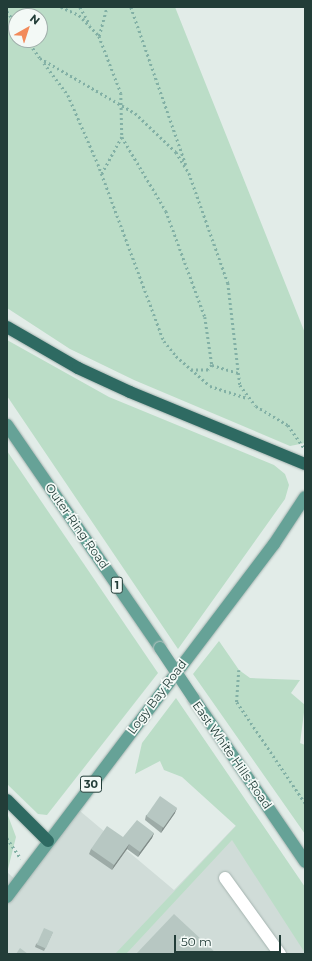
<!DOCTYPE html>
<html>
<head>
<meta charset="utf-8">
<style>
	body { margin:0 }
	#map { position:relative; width:312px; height:961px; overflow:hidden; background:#e2ece8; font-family:Montserrat,sans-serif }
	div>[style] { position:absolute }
	.built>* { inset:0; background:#d0dcd8 }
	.green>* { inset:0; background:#bbddc7 }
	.path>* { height:2.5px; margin-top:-1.25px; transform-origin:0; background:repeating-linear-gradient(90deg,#82b0a5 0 2px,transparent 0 5px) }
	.roads { filter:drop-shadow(0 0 1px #a5b4b0) drop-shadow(0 0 1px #a5b4b0) }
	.minor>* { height:12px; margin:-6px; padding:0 6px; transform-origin:6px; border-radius:6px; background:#fff }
	.major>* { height:12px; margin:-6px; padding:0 6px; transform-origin:6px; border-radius:6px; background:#66a297 }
	.highway>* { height:12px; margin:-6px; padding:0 6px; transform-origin:6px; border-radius:6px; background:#2e6a62 }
	.bridges { filter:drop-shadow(0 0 1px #c1c9c7) drop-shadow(0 0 1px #c1c9c7) }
	.major-bridge>* { height:12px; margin:-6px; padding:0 6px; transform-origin:6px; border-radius:6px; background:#66a297 }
	.wall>* { inset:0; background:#9daba7 }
	.shaded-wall>* { inset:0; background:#808b88 }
	.building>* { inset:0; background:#b7c7c2; transform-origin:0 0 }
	span { translate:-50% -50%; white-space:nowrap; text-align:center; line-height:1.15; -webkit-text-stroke:3.5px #f3f9f6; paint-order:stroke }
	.shield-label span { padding:1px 3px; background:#f3f9f6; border:1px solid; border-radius:3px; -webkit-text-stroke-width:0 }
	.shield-label { font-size:11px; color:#223d38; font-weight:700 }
	.street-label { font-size:12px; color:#223d38 }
	.frame { position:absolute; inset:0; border:8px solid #223d38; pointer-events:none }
	.north { position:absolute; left:8px; top:8px; width:40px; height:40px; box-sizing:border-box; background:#f3f9f6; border:1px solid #9faeaa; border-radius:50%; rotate:39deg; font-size:11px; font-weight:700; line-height:16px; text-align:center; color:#223d38 }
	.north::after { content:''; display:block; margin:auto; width:14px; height:18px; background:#f28a5a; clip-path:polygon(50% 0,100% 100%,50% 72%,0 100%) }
	.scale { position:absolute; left:174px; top:935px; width:107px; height:18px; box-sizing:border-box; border:2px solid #223d38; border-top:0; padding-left:5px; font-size:12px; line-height:14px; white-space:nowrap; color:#223d38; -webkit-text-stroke:3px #f3f9f6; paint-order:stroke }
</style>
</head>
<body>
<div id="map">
	<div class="built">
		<i style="clip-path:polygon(74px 806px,174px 890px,244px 817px,305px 907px,305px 954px,7px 954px,7px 872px,18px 882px)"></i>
	</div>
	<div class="green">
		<i style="clip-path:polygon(evenodd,7px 7px,175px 7px,305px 333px,305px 443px,290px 446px,134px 380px,70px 349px,7px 308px,7px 7px,16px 16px,40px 16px,40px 40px,16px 40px,16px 16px)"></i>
		<i style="clip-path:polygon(7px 340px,109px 397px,274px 465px,285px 474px,289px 485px,285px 499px,178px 649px,7px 396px)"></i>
		<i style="clip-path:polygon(7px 451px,158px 673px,47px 815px,38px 814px,7px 784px)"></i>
		<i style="clip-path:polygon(219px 641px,239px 670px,250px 678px,300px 680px,291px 693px,305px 705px,300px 743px,305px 745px,305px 834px,193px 674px)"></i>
		<i style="clip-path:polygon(176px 698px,305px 887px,305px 953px,232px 840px,126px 954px,115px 954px,236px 826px,182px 777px,164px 770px,160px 761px,135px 774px,142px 743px)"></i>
		<i style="clip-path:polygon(7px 813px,16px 837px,7px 873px)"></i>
	</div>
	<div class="path">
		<i style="left:61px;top:7px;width:20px;rotate:24deg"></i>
		<i style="left:79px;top:15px;width:29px;rotate:46deg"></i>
		<i style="left:99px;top:36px;width:61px;rotate:68.9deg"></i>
		<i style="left:121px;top:93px;width:44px;rotate:88.7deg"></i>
		<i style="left:122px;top:137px;width:42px;rotate:118.4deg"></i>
		<i style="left:80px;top:7px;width:20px;rotate:60deg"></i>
		<i style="left:131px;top:7px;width:167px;rotate:70.8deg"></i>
		<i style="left:7px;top:11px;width:16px;rotate:55deg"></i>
		<i style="left:30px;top:16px;width:9px;rotate:-72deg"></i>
		<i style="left:99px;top:36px;width:30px;rotate:-75deg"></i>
		<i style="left:27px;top:40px;width:22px;rotate:54deg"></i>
		<i style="left:40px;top:58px;width:110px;rotate:30.1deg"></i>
		<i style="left:135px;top:113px;width:57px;rotate:43.6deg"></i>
		<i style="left:176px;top:152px;width:25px;rotate:58deg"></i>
		<i style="left:189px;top:173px;width:117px;rotate:70.5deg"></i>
		<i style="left:228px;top:283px;width:103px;rotate:83.3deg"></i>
		<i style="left:240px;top:385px;width:26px;rotate:53deg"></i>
		<i style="left:256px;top:406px;width:37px;rotate:31deg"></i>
		<i style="left:288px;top:425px;width:29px;rotate:55deg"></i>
		<i style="left:44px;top:63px;width:40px;rotate:53deg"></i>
		<i style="left:68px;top:95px;width:75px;rotate:66.5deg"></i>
		<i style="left:98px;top:164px;width:189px;rotate:69.6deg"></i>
		<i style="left:164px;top:341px;width:19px;rotate:51deg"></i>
		<i style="left:176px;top:356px;width:45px;rotate:41.4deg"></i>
		<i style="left:210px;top:386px;width:39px;rotate:18deg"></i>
		<i style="left:122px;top:137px;width:86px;rotate:59.3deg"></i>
		<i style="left:166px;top:211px;width:113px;rotate:69.8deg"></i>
		<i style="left:205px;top:317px;width:49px;rotate:81.7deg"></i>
		<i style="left:212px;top:365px;width:6px;rotate:129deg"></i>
		<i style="left:208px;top:370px;width:17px;rotate:180deg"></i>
		<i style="left:212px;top:365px;width:27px;rotate:17deg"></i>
		<i style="left:239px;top:670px;width:32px;rotate:94deg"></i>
		<i style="left:237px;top:702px;width:122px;rotate:56deg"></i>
		<i style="left:7px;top:838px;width:25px;rotate:56deg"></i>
	</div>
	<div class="roads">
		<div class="minor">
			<i style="left:225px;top:878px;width:94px;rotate:54.1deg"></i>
		</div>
		<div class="major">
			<i style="left:7px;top:425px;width:270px;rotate:55.5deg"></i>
			<i style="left:194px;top:699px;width:197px;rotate:55.7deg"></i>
			<i style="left:7px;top:897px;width:443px;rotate:-52.9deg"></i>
			<i style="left:274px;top:544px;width:56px;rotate:-56.6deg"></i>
		</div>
		<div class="highway">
			<i style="left:7px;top:327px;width:82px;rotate:30deg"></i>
			<i style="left:78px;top:368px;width:57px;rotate:24.8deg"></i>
			<i style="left:130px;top:392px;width:189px;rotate:22.4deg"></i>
			<i style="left:7px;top:800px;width:58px;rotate:45deg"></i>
		</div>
	</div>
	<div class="bridges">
		<div class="major-bridge">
			<i style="left:160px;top:648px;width:61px;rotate:56.3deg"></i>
		</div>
	</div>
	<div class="wall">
		<i style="clip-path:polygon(175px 813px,161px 833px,145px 820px,146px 815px)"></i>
		<i style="clip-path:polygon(154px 833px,152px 838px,138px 857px,127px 849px,112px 870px,89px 854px,91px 849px)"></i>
		<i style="clip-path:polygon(53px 932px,44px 951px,35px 947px,36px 944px)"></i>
	</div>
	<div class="shaded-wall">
		<i style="clip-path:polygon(177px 808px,175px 813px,161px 833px,163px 827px)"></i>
		<i style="clip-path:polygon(154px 833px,152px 838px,138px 857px,140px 852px)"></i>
		<i style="clip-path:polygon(129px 844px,127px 849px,112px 870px,114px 865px)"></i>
	</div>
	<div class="building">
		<i style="left:160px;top:796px;width:21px;height:24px;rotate:35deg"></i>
		<i style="clip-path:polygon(137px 820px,154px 833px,140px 852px,129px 844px,114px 865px,91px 849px,107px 826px,123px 837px)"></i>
		<i style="clip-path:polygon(174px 914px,217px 954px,136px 954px)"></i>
		<i style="left:44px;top:928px;width:10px;height:18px;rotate:24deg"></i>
		<i style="clip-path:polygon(20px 948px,28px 954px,16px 954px)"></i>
	</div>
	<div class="shield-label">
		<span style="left:117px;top:585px">1</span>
		<span style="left:91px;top:784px">30</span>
	</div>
	<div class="street-label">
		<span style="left:77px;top:526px;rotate:55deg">Outer Ring Road</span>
		<span style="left:157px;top:697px;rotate:-53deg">Logy Bay Road</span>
		<span style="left:232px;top:755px;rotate:55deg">East White Hills Road</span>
	</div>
	<div class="frame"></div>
	<div class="north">N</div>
	<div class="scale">50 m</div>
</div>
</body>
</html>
